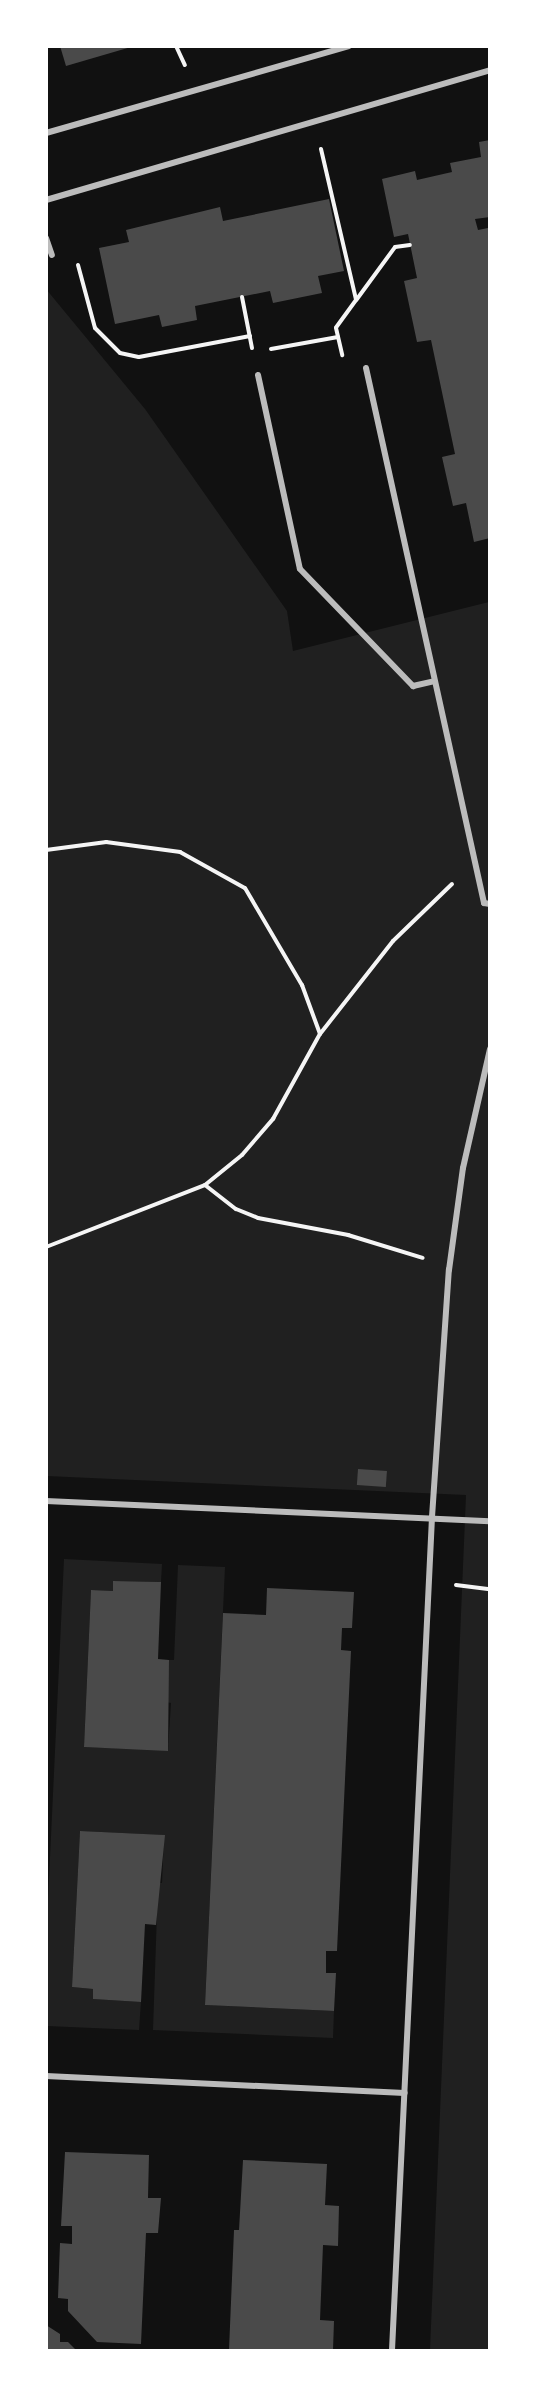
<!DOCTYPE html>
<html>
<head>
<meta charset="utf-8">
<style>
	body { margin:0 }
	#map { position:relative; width:536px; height:2397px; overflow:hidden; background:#111; font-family:Commissioner,sans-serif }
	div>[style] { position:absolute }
	.green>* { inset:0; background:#202020 }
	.building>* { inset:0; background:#4a4a4a; transform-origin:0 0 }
	.path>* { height:4px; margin:-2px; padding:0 2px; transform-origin:2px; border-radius:2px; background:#f5f5f5 }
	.minor>* { height:6px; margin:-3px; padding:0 3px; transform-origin:3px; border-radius:3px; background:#bcbcbc }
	span { translate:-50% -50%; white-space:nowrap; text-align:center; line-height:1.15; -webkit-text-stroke:6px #fff; paint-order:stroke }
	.frame { position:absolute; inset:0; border:48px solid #fff; pointer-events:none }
</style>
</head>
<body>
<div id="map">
	<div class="green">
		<i style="clip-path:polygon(46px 289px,145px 409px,287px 611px,293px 651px,489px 602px,489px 2350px,430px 2350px,466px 1495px,47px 1476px)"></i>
		<i style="clip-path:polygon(64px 1559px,162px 1564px,161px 1582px,113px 1581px,113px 1591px,91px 1590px,84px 1747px,168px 1750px,171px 1703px,166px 1702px,169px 1660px,174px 1660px,178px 1565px,225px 1567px,205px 2005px,334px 2011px,333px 2038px,153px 2030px,158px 1883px,162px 1883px,164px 1835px,80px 1831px,72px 1987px,93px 1989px,93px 1999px,141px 2002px,139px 2030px,47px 2026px,47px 1922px)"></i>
	</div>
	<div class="building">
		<i style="clip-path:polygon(60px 46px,131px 46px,131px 47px,66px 66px)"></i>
		<i style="clip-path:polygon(490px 140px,490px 217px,475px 219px,478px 230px,488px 228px,490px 236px,490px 538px,474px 542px,466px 503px,453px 506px,442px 457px,455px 454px,431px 340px,417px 342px,404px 281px,417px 278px,408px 234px,394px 237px,382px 179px,415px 171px,417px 180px,452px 172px,450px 163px,481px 157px,479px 142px)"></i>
		<i style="clip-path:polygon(329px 199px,344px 271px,318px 276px,322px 293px,273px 303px,270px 291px,195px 306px,197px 320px,162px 327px,159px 315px,115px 324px,99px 248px,129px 242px,126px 230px,220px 207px,223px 221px)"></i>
		<i style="left:358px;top:1469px;width:29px;height:16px;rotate:4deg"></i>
		<i style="clip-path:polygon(113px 1581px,161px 1582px,158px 1659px,169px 1660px,168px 1751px,84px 1747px,91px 1590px,113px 1591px)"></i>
		<i style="clip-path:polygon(267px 1588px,354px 1592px,352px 1628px,342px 1628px,341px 1650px,351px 1651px,337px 1951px,326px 1951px,326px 1973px,336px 1973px,334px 2011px,205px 2005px,223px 1613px,266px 1615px)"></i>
		<i style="clip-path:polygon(80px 1831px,165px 1835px,156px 1925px,145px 1924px,141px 2002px,93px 1999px,93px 1989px,72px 1987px)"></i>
		<i style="clip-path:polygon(65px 2152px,149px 2155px,148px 2198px,161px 2198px,158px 2233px,146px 2233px,141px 2344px,97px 2342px,68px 2311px,68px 2299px,58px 2298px,60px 2243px,72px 2244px,72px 2226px,61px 2226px)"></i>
		<i style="clip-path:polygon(243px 2160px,327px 2164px,325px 2205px,339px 2206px,338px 2246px,323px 2245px,320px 2320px,334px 2321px,333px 2350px,229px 2350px,234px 2230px,239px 2230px)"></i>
		<i style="clip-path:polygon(46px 2325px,60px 2334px,60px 2342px,68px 2342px,76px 2350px,46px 2350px)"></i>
	</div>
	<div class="path">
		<i style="left:176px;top:46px;width:21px;rotate:65deg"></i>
		<i style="left:321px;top:149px;width:155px;rotate:76.9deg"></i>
		<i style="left:356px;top:300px;width:34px;rotate:126deg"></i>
		<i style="left:336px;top:328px;width:28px;rotate:77deg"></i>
		<i style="left:78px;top:265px;width:65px;rotate:74.9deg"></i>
		<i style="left:95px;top:328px;width:35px;rotate:45deg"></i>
		<i style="left:120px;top:353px;width:19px;rotate:12deg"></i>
		<i style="left:139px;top:357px;width:113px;rotate:-10.7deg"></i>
		<i style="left:242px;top:297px;width:52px;rotate:78.9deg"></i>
		<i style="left:357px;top:299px;width:64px;rotate:-53.8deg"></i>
		<i style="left:395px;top:247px;width:15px;rotate:-8deg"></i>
		<i style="left:271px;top:349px;width:68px;rotate:-10.2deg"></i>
		<i style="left:46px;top:850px;width:61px;rotate:-7.6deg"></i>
		<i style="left:106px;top:842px;width:75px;rotate:7.7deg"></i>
		<i style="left:180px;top:852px;width:74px;rotate:29deg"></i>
		<i style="left:245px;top:888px;width:113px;rotate:59.6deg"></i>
		<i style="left:302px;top:985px;width:52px;rotate:69.8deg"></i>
		<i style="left:320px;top:1034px;width:118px;rotate:-51.9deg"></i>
		<i style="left:393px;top:941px;width:82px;rotate:-44deg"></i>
		<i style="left:205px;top:1185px;width:39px;rotate:38deg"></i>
		<i style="left:236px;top:1209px;width:24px;rotate:22deg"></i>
		<i style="left:258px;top:1218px;width:92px;rotate:10.7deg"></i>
		<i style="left:348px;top:1235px;width:78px;rotate:17deg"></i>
		<i style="left:46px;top:1247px;width:171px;rotate:-21.3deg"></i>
		<i style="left:205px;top:1185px;width:48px;rotate:-39deg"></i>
		<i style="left:242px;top:1155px;width:48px;rotate:-49.3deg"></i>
		<i style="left:273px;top:1119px;width:97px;rotate:-61.1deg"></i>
		<i style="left:456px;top:1585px;width:34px;rotate:7deg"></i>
	</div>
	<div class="minor">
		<i style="left:46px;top:133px;width:315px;rotate:-16deg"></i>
		<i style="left:46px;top:200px;width:463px;rotate:-16.3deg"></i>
		<i style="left:46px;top:238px;width:18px;rotate:71deg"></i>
		<i style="left:366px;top:368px;width:548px;rotate:77.56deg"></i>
		<i style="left:484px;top:903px;width:6px;rotate:9deg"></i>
		<i style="left:258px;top:375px;width:198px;rotate:77.8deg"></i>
		<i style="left:300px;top:569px;width:163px;rotate:46deg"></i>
		<i style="left:413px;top:686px;width:22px;rotate:-13deg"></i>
		<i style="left:46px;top:1501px;width:444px;rotate:2.6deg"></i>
		<i style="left:46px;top:2076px;width:359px;rotate:2.7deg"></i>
		<i style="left:392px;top:2350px;width:834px;rotate:-87.25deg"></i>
		<i style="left:432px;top:1517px;width:248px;rotate:-86.1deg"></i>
		<i style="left:449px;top:1270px;width:103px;rotate:-82.2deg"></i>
		<i style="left:463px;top:1168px;width:122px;rotate:-77.2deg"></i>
	</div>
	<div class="frame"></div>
</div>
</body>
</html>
